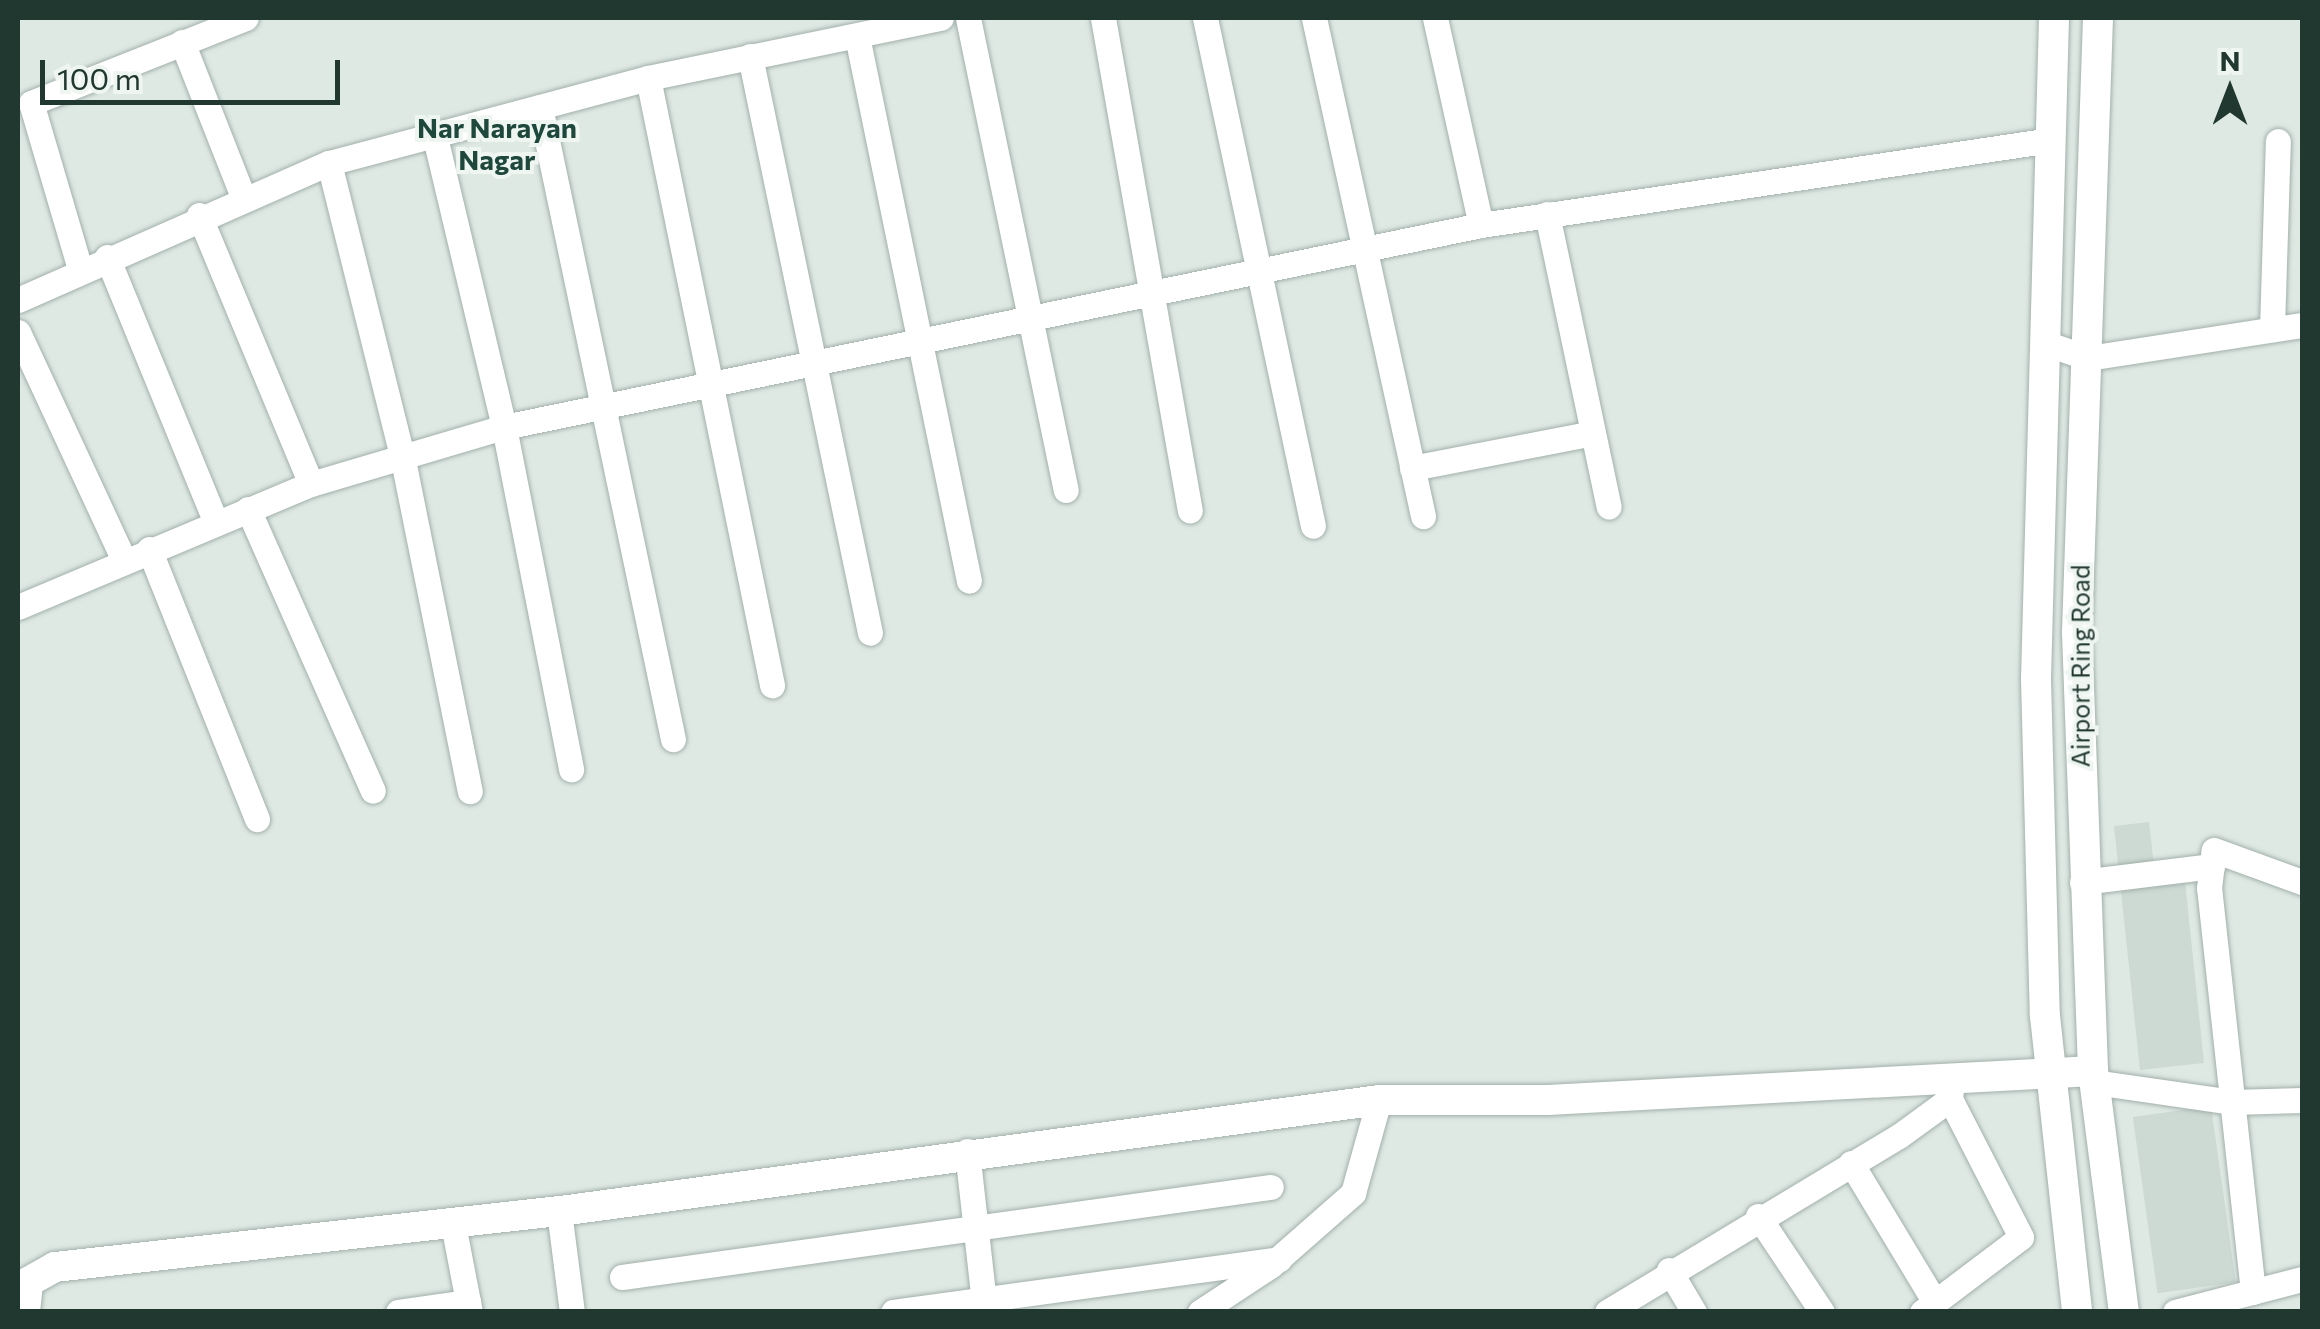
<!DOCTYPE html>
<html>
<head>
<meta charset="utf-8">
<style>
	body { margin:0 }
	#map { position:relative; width:2320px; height:1329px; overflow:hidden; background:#dfe9e4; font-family:Commissioner,sans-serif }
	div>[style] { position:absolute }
	.built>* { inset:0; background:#cdd9d3; transform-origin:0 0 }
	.roads { filter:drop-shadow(0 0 2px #a2b0ab) drop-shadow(0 0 2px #a2b0ab) }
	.minor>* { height:25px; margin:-12.5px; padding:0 12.5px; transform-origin:12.5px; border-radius:12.5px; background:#fff }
	.tertiary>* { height:30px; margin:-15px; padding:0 15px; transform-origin:15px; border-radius:15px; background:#fff }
	.secondary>* { height:30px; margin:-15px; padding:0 15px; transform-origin:15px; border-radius:15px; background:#fff }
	span { translate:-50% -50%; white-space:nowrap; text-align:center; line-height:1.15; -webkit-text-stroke:8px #eff6f2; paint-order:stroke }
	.street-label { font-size:25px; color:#213831 }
	.neighbourhood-label { font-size:28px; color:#1f483c; font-weight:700 }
	.frame { position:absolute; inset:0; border:20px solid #213831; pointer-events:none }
	.north { position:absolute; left:2180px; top:40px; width:100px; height:100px; -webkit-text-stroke:8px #eff6f2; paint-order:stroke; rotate:0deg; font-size:28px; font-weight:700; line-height:40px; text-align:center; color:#213831 }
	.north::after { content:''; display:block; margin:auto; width:35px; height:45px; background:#213831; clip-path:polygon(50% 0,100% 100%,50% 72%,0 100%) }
	.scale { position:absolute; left:40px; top:60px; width:300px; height:45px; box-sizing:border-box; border:5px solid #213831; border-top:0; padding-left:12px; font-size:30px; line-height:35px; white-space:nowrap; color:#213831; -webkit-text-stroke:8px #eff6f2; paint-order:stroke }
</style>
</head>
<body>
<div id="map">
	<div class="built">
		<i style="clip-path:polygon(2149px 822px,2156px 883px,2185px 881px,2204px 1063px,2140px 1070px,2114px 826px)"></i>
		<i style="left:2211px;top:1106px;width:178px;height:79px;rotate:82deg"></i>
	</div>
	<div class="roads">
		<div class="minor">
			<i style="left:968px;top:18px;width:482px;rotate:78.3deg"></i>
			<i style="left:1103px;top:18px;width:500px;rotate:80deg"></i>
			<i style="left:1205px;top:18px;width:519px;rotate:78deg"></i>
			<i style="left:1314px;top:18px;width:510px;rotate:77.65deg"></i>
			<i style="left:1435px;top:18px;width:212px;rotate:77.5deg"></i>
			<i style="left:857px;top:36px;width:556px;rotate:78.39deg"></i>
			<i style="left:182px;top:42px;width:163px;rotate:68.5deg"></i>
			<i style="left:750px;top:56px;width:589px;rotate:78.25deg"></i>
			<i style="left:648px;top:78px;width:620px;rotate:78.45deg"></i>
			<i style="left:540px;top:107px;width:646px;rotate:78.12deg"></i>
			<i style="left:434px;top:133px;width:302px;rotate:76.6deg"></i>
			<i style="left:504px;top:427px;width:349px;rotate:78.9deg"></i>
			<i style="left:329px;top:163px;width:301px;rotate:76deg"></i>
			<i style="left:402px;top:455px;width:343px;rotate:78.6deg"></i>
			<i style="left:1547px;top:214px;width:299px;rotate:78.1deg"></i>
			<i style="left:199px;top:215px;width:291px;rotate:67.4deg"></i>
			<i style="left:107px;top:257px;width:284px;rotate:67.7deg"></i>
			<i style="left:80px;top:269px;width:173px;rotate:-106.4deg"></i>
			<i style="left:31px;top:103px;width:231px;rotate:-21.6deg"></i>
			<i style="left:18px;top:300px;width:340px;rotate:-23.8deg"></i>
			<i style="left:329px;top:163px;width:330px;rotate:-14.9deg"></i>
			<i style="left:648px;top:78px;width:299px;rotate:-11.6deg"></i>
			<i style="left:2272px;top:328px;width:187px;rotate:-88.2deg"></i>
			<i style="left:18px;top:332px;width:251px;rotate:65.1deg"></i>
			<i style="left:2045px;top:343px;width:46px;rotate:19.2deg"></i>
			<i style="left:2088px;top:358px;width:217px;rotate:-8.8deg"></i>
			<i style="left:1412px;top:468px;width:184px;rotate:-10.9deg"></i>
			<i style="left:248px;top:509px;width:308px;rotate:66.1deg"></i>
			<i style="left:149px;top:549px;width:291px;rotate:68.2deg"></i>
			<i style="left:18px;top:607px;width:318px;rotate:-22.8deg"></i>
			<i style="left:311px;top:484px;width:201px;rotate:-16.5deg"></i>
			<i style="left:504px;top:427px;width:998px;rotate:-11.68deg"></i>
			<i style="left:1481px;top:225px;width:576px;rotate:-8.48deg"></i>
			<i style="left:2082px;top:882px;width:131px;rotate:-7deg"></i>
			<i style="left:2094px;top:1082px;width:139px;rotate:8.2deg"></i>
			<i style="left:2232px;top:1102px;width:70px;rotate:-1.6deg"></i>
			<i style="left:967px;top:1151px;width:162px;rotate:83.6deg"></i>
			<i style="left:1851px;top:1163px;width:162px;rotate:58.9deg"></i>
			<i style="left:559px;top:1211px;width:102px;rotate:82.7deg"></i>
			<i style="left:1758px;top:1216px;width:115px;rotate:56.3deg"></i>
			<i style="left:453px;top:1224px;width:90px;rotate:79.1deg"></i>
			<i style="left:1669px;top:1270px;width:49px;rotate:59.2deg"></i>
			<i style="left:622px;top:1277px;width:655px;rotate:-7.9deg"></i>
			<i style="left:2253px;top:1292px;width:406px;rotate:-96.2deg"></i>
			<i style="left:2209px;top:888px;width:38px;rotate:-83deg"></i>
			<i style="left:2214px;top:850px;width:94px;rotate:20deg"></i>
			<i style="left:398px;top:1312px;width:71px;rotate:-8.1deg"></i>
			<i style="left:893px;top:1312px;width:390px;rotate:-7.8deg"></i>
			<i style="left:1200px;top:1312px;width:84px;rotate:-33.3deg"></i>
			<i style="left:1270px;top:1266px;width:111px;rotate:-41.3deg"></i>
			<i style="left:1353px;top:1193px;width:97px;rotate:-74.4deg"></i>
			<i style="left:1607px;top:1312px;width:341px;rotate:-31.1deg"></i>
			<i style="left:1899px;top:1136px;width:63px;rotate:-36deg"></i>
			<i style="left:1950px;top:1099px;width:18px;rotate:-84deg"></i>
			<i style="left:1922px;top:1312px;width:124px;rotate:-37.1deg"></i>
			<i style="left:2021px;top:1237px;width:155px;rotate:-117.2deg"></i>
			<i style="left:2175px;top:1312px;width:131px;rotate:-14.6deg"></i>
		</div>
		<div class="tertiary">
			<i style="left:25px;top:1312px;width:30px;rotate:-84deg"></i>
			<i style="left:28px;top:1282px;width:31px;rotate:-29deg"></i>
			<i style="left:55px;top:1267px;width:516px;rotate:-6.34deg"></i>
			<i style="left:568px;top:1210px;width:818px;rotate:-7.72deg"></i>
			<i style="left:1379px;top:1100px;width:169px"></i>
			<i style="left:1548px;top:1100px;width:546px;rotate:-3.05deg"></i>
		</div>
		<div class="secondary">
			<i style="left:2054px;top:18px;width:661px;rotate:91.56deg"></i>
			<i style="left:2036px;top:679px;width:337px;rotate:88.5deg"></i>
			<i style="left:2045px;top:1016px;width:298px;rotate:83.8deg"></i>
			<i style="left:2098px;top:18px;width:615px;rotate:91.96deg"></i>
			<i style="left:2077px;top:633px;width:438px;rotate:87.9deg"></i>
			<i style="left:2093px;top:1071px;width:243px;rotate:82.7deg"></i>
		</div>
	</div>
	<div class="street-label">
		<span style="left:2080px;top:666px;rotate:-90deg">Airport Ring Road</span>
	</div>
	<div class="neighbourhood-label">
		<span style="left:497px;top:143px">Nar Narayan<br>Nagar</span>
	</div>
	<div class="frame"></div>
	<div class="north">N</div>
	<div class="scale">100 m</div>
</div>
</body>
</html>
